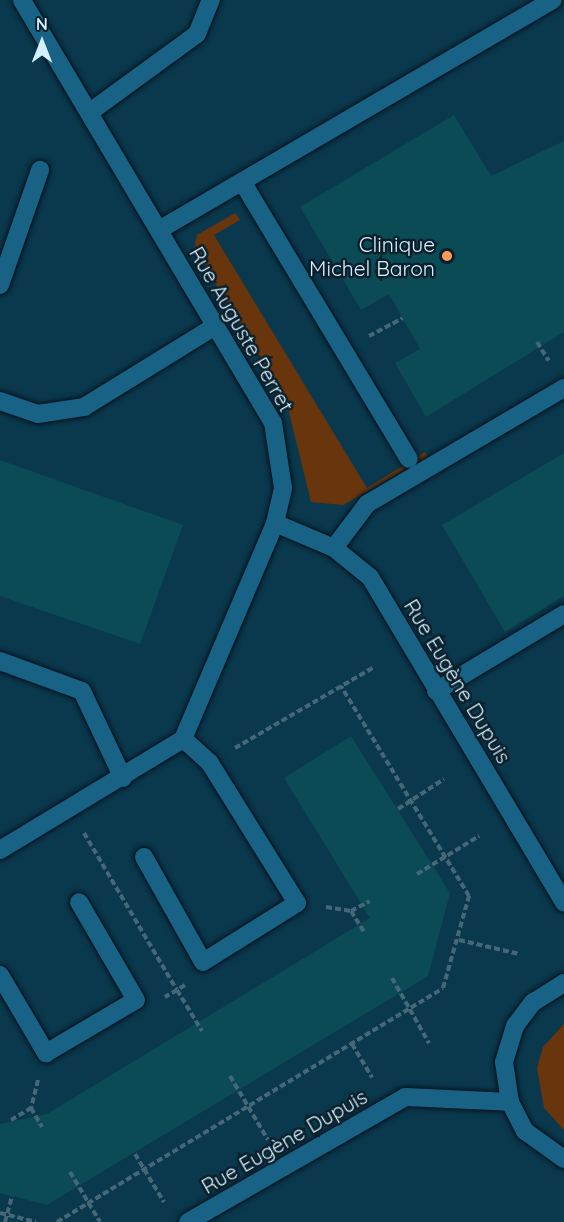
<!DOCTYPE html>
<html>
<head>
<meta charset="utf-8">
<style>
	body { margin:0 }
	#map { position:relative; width:564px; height:1222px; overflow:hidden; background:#032a3c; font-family:Quicksand,sans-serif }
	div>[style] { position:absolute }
	.built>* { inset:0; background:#0a384c; transform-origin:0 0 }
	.green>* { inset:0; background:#68350d }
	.building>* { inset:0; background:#0a4b56 }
	.path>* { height:4px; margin-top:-2px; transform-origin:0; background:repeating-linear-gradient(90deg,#456879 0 6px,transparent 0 9px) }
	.roads { filter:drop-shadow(0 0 2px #00111c) drop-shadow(0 0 2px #00111c) }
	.minor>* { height:18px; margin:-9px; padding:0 9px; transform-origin:9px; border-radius:9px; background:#186385 }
	.dots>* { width:16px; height:16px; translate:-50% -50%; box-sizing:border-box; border:3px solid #091f2b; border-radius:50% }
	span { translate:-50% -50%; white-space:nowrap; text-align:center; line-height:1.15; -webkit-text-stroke:5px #091f2b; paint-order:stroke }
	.poi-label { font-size:21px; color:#d4effe }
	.right { translate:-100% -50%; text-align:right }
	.street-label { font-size:21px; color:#d4effe }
	.north { position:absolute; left:12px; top:12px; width:60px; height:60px; -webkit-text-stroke:4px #091f2b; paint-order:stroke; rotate:0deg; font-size:16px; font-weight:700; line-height:24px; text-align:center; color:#d4effe }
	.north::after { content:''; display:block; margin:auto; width:21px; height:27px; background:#d4effe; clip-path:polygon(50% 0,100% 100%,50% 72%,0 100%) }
</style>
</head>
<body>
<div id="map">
	<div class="built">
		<i style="left:0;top:0;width:564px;height:1222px"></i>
	</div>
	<div class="green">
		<i style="clip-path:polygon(235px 213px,240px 220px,214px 235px,367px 488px,425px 452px,428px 457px,343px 505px,311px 502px,287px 404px,194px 248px,197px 235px)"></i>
		<i style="clip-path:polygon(564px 1024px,564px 1130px,544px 1108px,537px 1068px,543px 1047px)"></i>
	</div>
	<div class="building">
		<i style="clip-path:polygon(454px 115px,491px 176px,564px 141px,564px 332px,426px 417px,395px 363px,420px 349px,389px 294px,361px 310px,300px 207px)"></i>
		<i style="clip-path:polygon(564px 453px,564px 596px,505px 632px,442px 525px)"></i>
		<i style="clip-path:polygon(0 460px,183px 525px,140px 644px,0 596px)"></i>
		<i style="clip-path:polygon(351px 736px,450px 893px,428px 976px,47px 1205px,0 1193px,0 1124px,47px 1114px,370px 918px,284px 778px)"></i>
	</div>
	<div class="path">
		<i style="left:369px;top:336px;width:38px;rotate:-28deg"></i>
		<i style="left:537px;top:342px;width:22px;rotate:58deg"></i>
		<i style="left:235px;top:748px;width:161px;rotate:-30.2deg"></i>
		<i style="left:398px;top:809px;width:55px;rotate:-33.1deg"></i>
		<i style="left:84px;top:833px;width:182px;rotate:59.4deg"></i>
		<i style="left:177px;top:990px;width:14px;rotate:150deg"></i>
		<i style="left:417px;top:874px;width:73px;rotate:-31.5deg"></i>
		<i style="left:326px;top:907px;width:25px;rotate:9deg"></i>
		<i style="left:351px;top:911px;width:21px;rotate:-28deg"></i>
		<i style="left:351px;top:911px;width:25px;rotate:58deg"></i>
		<i style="left:459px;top:940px;width:62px;rotate:13.1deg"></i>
		<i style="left:392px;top:978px;width:75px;rotate:60.4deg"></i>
		<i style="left:185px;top:985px;width:9px;rotate:148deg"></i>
		<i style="left:177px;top:990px;width:48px;rotate:58.6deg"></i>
		<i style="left:352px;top:1044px;width:39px;rotate:59deg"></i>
		<i style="left:230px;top:1076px;width:74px;rotate:59.3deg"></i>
		<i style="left:38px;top:1080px;width:29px;rotate:104deg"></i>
		<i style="left:31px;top:1108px;width:22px;rotate:60deg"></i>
		<i style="left:11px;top:1120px;width:23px;rotate:-31deg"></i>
		<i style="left:135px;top:1154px;width:56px;rotate:58.9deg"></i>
		<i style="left:70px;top:1172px;width:58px;rotate:59deg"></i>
		<i style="left:0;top:1213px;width:37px;rotate:14deg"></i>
		<i style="left:5px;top:1222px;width:27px;rotate:-75deg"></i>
		<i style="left:57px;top:1222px;width:451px;rotate:-31.2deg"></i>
		<i style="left:443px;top:988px;width:96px;rotate:-74.2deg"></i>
		<i style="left:469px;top:896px;width:246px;rotate:-121.4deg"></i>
	</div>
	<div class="roads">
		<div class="minor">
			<i style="left:90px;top:112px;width:132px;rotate:-36.1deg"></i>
			<i style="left:197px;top:34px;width:37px;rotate:-68deg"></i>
			<i style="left:243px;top:183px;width:322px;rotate:59deg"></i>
			<i style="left:159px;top:230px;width:456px;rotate:-30.3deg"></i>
			<i style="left:0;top:285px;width:122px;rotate:-70.8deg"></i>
			<i style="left:0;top:401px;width:40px;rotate:18.9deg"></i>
			<i style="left:38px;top:414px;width:47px;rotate:-8.7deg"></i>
			<i style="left:84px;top:407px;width:154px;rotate:-31.7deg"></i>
			<i style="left:275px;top:523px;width:64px;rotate:23deg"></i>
			<i style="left:334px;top:548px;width:46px;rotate:38.9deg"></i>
			<i style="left:370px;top:577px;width:379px;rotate:59.2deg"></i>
			<i style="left:334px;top:548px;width:55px;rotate:-53.1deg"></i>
			<i style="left:367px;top:504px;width:229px;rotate:-30.5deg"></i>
			<i style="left:0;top:661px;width:87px;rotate:20.1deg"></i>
			<i style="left:82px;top:691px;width:96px;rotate:64.8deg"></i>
			<i style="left:436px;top:691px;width:149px;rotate:-31deg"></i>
			<i style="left:0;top:850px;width:214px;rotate:-31.2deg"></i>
			<i style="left:183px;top:739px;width:235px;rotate:-66.9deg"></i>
			<i style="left:275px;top:523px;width:36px;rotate:-77deg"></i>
			<i style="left:283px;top:488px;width:66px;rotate:-98.7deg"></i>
			<i style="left:273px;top:423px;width:492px;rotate:-120.7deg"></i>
			<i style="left:144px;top:857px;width:120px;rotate:60.7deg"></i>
			<i style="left:203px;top:962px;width:111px;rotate:-32.1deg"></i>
			<i style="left:297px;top:903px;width:165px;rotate:-121.9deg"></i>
			<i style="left:210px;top:763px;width:36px;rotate:-138deg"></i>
			<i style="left:0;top:975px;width:91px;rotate:59.5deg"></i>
			<i style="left:46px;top:1053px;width:104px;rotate:-30.5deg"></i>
			<i style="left:136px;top:1000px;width:113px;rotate:-120.2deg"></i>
			<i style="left:564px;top:983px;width:36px;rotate:148deg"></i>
			<i style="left:533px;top:1002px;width:30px;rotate:127deg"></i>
			<i style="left:515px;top:1026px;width:38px;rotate:107deg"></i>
			<i style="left:504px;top:1062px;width:40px;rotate:81.5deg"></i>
			<i style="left:510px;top:1102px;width:33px;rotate:63deg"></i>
			<i style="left:525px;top:1131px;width:48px;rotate:35.7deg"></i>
			<i style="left:188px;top:1222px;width:250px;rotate:-29.9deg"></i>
			<i style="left:405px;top:1097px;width:105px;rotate:2.7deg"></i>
		</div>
	</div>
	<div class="dots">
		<i style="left:447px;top:256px;background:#fe9c57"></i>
	</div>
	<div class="poi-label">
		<span class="right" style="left:435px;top:256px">Clinique<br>Michel Baron</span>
	</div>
	<div class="street-label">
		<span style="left:242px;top:329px;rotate:60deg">Rue Auguste Perret</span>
		<span style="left:458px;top:681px;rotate:59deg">Rue Eugène Dupuis</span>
		<span style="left:284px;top:1141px;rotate:-30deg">Rue Eugène Dupuis</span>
	</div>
	<div class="north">N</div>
</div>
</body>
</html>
